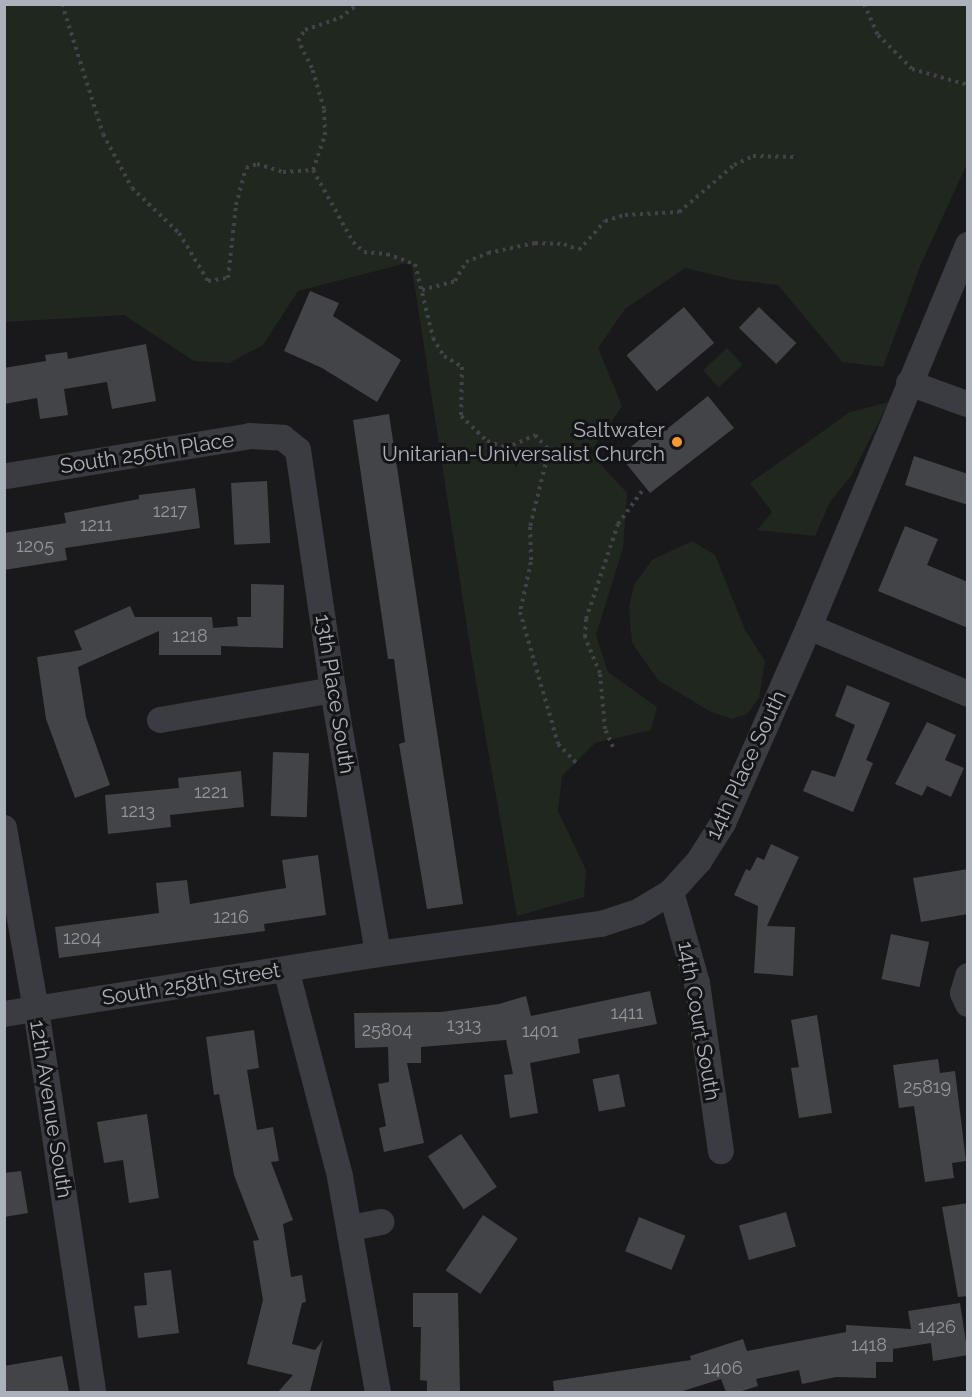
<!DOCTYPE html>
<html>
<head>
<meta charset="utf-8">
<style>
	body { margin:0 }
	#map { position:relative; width:972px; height:1397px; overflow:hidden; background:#19191b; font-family:Raleway,sans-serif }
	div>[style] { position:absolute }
	.green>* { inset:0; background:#1f271f; transform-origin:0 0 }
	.building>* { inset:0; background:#434448; transform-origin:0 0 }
	.path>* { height:4px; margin-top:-2px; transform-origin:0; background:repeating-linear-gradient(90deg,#404348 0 3px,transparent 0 7.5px) }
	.minor>* { height:26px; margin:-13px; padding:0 13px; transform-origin:13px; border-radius:13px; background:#3a3c41 }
	.dots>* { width:16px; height:16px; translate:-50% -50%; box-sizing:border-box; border:3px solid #141416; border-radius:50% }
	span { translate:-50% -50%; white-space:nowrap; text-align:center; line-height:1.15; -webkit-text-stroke:6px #141416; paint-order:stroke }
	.number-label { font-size:18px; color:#91969e }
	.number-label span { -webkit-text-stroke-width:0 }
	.poi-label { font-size:21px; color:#abb2bb }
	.right { translate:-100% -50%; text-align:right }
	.street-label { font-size:21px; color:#abb2bb }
	.frame { position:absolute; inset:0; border:6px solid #abb2bb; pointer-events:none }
</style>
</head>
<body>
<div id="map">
	<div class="green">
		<i style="clip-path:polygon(5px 4px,967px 5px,967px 164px,921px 264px,883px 367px,842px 362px,778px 285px,735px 280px,685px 268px,625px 309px,598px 348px,622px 406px,590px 453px,627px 493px,623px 548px,596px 635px,608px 672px,657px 707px,651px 730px,595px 743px,562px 776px,558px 811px,586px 870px,584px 897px,517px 916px,471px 653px,411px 262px,298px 291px,263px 345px,229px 363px,194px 361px,124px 315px,5px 322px)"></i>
		<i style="left:727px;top:348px;width:23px;height:33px;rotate:47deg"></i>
		<i style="clip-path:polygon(889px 402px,851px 476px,830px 502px,815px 536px,757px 530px,772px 512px,750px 483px,850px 412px)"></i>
		<i style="clip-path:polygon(692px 541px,715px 555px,745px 630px,765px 661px,759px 698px,747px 714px,732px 719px,711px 712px,658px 680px,632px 643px,629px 607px,634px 585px,652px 560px)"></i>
	</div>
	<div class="building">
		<i style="clip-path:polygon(310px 291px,339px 303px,333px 316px,401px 360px,377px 402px,322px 368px,284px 351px)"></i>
		<i style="left:684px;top:307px;width:47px;height:75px;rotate:50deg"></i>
		<i style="left:759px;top:307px;width:52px;height:29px;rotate:44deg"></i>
		<i style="clip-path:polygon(146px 344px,156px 401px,112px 409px,107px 382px,64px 389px,68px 415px,40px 419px,37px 398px,4px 404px,4px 368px,46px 361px,45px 355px,67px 352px,68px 359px)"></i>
		<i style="clip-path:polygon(708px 396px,734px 428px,650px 493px,620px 456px,656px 426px,662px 433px)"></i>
		<i style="clip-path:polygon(389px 414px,463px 904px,427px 909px,399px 744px,405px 742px,394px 659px,388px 659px,353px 420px)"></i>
		<i style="clip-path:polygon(914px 456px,968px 474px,968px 505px,905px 485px)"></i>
		<i style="left:267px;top:481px;width:62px;height:36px;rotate:87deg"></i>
		<i style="clip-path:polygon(195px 488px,200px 528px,65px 548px,67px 560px,4px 570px,4px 533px,66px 523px,64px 513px,139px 499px,139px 495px)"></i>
		<i style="clip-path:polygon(905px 526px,938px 539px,927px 565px,968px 582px,968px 628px,878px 591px)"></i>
		<i style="clip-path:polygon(251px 584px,284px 585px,283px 648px,221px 646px,221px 655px,159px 655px,159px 631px,78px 667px,86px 717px,110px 785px,75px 798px,46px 719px,37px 657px,82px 650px,74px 631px,130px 606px,135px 617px,212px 617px,213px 628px,238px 626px,237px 617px,251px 617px)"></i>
		<i style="clip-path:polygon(847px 685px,890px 703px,866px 760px,873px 763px,853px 812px,803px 791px,812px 770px,835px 777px,855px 725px,835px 716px)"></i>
		<i style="clip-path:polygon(927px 722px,956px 735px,945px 760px,964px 768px,951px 797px,927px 786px,922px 796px,895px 784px)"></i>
		<i style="left:273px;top:752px;width:36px;height:64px;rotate:2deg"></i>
		<i style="clip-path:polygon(241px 771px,244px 807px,170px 815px,171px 827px,108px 834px,105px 795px,179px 788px,178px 778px)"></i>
		<i style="clip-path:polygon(771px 844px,799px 857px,767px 926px,795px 927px,793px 976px,754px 973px,758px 906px,734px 895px,746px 869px,750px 871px,757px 857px,764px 860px)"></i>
		<i style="clip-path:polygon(318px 855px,326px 915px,264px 924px,265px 931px,59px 958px,55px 927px,159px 913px,156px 883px,187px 880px,190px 904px,286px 888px,282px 860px)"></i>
		<i style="clip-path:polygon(968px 869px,968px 914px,921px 922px,913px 878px)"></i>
		<i style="left:891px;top:934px;width:39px;height:46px;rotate:12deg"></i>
		<i style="clip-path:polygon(650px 991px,657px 1024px,578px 1039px,580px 1053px,530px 1063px,538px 1113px,510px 1118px,504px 1075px,513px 1074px,506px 1040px,421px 1047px,421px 1063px,407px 1063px,424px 1143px,384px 1152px,379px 1128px,386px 1126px,378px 1084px,389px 1082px,388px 1047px,355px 1048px,354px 1013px,441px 1012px,499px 1004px,526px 996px,531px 1016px)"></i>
		<i style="clip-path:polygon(817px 1015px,832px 1113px,799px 1118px,791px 1068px,799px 1067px,791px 1020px)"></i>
		<i style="clip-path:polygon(254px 1030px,259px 1068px,247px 1070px,257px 1130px,273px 1127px,279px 1161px,271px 1162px,293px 1220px,283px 1224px,291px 1277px,302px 1275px,306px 1302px,302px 1303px,292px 1344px,315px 1350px,323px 1340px,310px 1392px,278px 1392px,293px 1375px,247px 1364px,263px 1300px,253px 1241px,259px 1240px,234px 1175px,219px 1094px,214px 1095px,206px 1037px)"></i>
		<i style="clip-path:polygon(938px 1059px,940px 1073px,955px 1071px,966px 1161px,952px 1163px,954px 1178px,925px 1182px,914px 1106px,899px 1108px,893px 1065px)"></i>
		<i style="left:619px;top:1074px;width:33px;height:27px;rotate:79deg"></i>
		<i style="clip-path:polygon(147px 1114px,159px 1198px,129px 1203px,123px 1160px,104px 1163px,97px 1122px)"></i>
		<i style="left:461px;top:1134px;width:64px;height:40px;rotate:56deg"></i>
		<i style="clip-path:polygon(21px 1171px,28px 1213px,4px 1217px,4px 1173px)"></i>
		<i style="clip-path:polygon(968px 1203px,968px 1296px,958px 1297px,942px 1207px)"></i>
		<i style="left:786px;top:1212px;width:36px;height:49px;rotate:74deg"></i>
		<i style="left:483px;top:1215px;width:42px;height:67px;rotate:34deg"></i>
		<i style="left:639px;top:1217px;width:50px;height:37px;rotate:22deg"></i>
		<i style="clip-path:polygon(171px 1270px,179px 1333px,138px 1338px,134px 1306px,147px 1305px,144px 1273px)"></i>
		<i style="clip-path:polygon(413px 1293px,458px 1293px,460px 1392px,427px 1392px,427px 1381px,420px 1380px,421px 1327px,413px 1327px)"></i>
		<i style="clip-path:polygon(960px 1303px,968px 1355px,933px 1361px,931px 1343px,893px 1349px,893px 1362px,876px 1362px,876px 1378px,836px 1377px,802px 1384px,799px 1370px,756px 1379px,758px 1386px,739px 1392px,726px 1392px,721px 1379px,680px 1392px,554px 1392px,553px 1381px,691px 1360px,690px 1356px,743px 1339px,747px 1351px,846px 1332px,846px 1325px,911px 1329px,908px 1311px)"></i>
		<i style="clip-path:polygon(62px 1356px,69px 1392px,4px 1392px,4px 1366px)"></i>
	</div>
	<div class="path">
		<i style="left:62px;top:4px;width:136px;rotate:72.5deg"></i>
		<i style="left:103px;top:134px;width:61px;rotate:61.8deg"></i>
		<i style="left:132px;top:188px;width:65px;rotate:43.8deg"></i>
		<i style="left:179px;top:233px;width:56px;rotate:58.9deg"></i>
		<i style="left:208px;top:281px;width:20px;rotate:-9deg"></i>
		<i style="left:228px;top:278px;width:73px;rotate:-83.7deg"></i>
		<i style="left:236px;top:205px;width:38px;rotate:-75deg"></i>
		<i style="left:246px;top:168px;width:12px;rotate:-20deg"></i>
		<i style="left:257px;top:164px;width:27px;rotate:17deg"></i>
		<i style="left:283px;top:172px;width:30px;rotate:-4deg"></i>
		<i style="left:864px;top:4px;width:34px;rotate:66deg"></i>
		<i style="left:878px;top:35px;width:48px;rotate:45deg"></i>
		<i style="left:912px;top:69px;width:58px;rotate:15.9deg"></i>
		<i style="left:313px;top:170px;width:82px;rotate:60.9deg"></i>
		<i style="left:353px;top:242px;width:15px;rotate:42deg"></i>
		<i style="left:364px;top:252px;width:23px;rotate:5deg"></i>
		<i style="left:387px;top:254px;width:30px;rotate:20deg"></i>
		<i style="left:415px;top:264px;width:76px;rotate:76.3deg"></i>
		<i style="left:433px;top:338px;width:21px;rotate:59deg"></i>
		<i style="left:444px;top:356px;width:21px;rotate:31deg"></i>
		<i style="left:462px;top:367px;width:49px;rotate:91.2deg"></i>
		<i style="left:461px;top:416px;width:36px;rotate:44deg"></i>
		<i style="left:487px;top:441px;width:20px;rotate:20deg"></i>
		<i style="left:506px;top:448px;width:32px;rotate:-24deg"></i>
		<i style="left:535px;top:435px;width:21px;rotate:47deg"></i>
		<i style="left:549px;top:450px;width:79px;rotate:103.9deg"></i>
		<i style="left:530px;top:527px;width:35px;rotate:88deg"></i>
		<i style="left:531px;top:562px;width:51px;rotate:102.4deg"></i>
		<i style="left:520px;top:612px;width:137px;rotate:73.9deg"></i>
		<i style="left:558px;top:744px;width:30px;rotate:46deg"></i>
		<i style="left:313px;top:170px;width:37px;rotate:-71deg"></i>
		<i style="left:325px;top:135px;width:26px;rotate:-92deg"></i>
		<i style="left:324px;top:109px;width:43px;rotate:-106.3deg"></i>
		<i style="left:312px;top:68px;width:30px;rotate:-117deg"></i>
		<i style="left:298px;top:41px;width:13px;rotate:-58deg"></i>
		<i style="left:305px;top:30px;width:37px;rotate:-19deg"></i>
		<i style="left:340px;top:18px;width:23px;rotate:-38deg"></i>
		<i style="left:422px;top:290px;width:34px;rotate:-15deg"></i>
		<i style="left:455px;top:281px;width:22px;rotate:-60deg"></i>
		<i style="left:466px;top:262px;width:24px;rotate:-22deg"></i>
		<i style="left:488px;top:253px;width:48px;rotate:-12deg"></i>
		<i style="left:535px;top:243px;width:29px;rotate:2deg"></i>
		<i style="left:564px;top:244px;width:16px;rotate:22deg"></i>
		<i style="left:579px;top:250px;width:39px;rotate:-48deg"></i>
		<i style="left:605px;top:221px;width:21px;rotate:-17deg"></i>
		<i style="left:625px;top:215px;width:54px;rotate:-3.2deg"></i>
		<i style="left:679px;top:212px;width:72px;rotate:-40.5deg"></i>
		<i style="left:734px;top:165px;width:21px;rotate:-25deg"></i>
		<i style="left:753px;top:156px;width:44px;rotate:1.3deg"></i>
		<i style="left:613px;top:747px;width:20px;rotate:-114deg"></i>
		<i style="left:605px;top:729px;width:56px;rotate:-95.1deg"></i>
		<i style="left:600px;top:673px;width:39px;rotate:-113deg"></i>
		<i style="left:585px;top:637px;width:18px;rotate:-87deg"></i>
		<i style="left:586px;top:619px;width:100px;rotate:-71.4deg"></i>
		<i style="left:618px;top:524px;width:41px;rotate:-54deg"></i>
	</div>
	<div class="minor">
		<i style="left:909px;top:383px;width:62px;rotate:19.9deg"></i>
		<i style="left:7px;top:476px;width:246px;rotate:-9.3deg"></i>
		<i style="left:250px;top:436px;width:33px;rotate:3deg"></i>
		<i style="left:283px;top:438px;width:19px;rotate:39deg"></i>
		<i style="left:298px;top:450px;width:243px;rotate:81.7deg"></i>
		<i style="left:333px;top:690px;width:268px;rotate:80.3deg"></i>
		<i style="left:809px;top:627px;width:173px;rotate:22.8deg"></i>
		<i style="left:160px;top:720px;width:176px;rotate:-9.8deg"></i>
		<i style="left:4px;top:828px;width:184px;rotate:80deg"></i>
		<i style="left:36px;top:1009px;width:387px;rotate:81.5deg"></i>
		<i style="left:671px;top:892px;width:95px;rotate:74.1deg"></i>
		<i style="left:697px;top:983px;width:170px;rotate:81.9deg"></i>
		<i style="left:286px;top:969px;width:215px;rotate:75.4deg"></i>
		<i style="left:340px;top:1177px;width:218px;rotate:80deg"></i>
		<i style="left:968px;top:976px;width:18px;rotate:106deg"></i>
		<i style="left:963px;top:993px;width:12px;rotate:66deg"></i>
		<i style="left:4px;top:1014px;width:379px;rotate:-9.1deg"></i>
		<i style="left:378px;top:954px;width:225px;rotate:-7.7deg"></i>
		<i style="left:601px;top:924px;width:39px;rotate:-18deg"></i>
		<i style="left:638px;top:912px;width:39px;rotate:-31deg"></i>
		<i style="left:671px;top:892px;width:42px;rotate:-47.9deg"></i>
		<i style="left:699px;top:861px;width:45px;rotate:-57.7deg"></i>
		<i style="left:723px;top:823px;width:214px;rotate:-66.3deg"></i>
		<i style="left:809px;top:627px;width:414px;rotate:-67.4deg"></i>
		<i style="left:351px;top:1228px;width:31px;rotate:-11deg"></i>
	</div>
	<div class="dots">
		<i style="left:677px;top:442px;background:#f99934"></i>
	</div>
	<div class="number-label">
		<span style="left:170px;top:511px">1217</span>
		<span style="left:96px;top:525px">1211</span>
		<span style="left:35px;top:546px">1205</span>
		<span style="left:190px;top:636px">1218</span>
		<span style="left:211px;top:792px">1221</span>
		<span style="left:138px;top:811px">1213</span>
		<span style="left:231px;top:917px">1216</span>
		<span style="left:82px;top:938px">1204</span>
		<span style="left:627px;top:1013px">1411</span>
		<span style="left:464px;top:1025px">1313</span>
		<span style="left:387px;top:1030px">25804</span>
		<span style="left:540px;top:1031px">1401</span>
		<span style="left:927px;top:1087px">25819</span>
		<span style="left:937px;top:1327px">1426</span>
		<span style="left:869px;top:1345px">1418</span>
		<span style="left:723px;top:1368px">1406</span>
	</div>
	<div class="poi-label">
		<span class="right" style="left:665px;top:442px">Saltwater<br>Unitarian-Universalist Church</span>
	</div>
	<div class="street-label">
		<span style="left:147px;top:453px;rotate:-9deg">South 256th Place</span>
		<span style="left:335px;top:694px;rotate:81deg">13th Place South</span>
		<span style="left:746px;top:765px;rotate:-65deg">14th Place South</span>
		<span style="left:191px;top:984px;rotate:-9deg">South 258th Street</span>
		<span style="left:699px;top:1021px;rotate:80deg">14th Court South</span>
		<span style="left:51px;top:1109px;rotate:81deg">12th Avenue South</span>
	</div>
	<div class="frame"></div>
</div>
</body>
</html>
